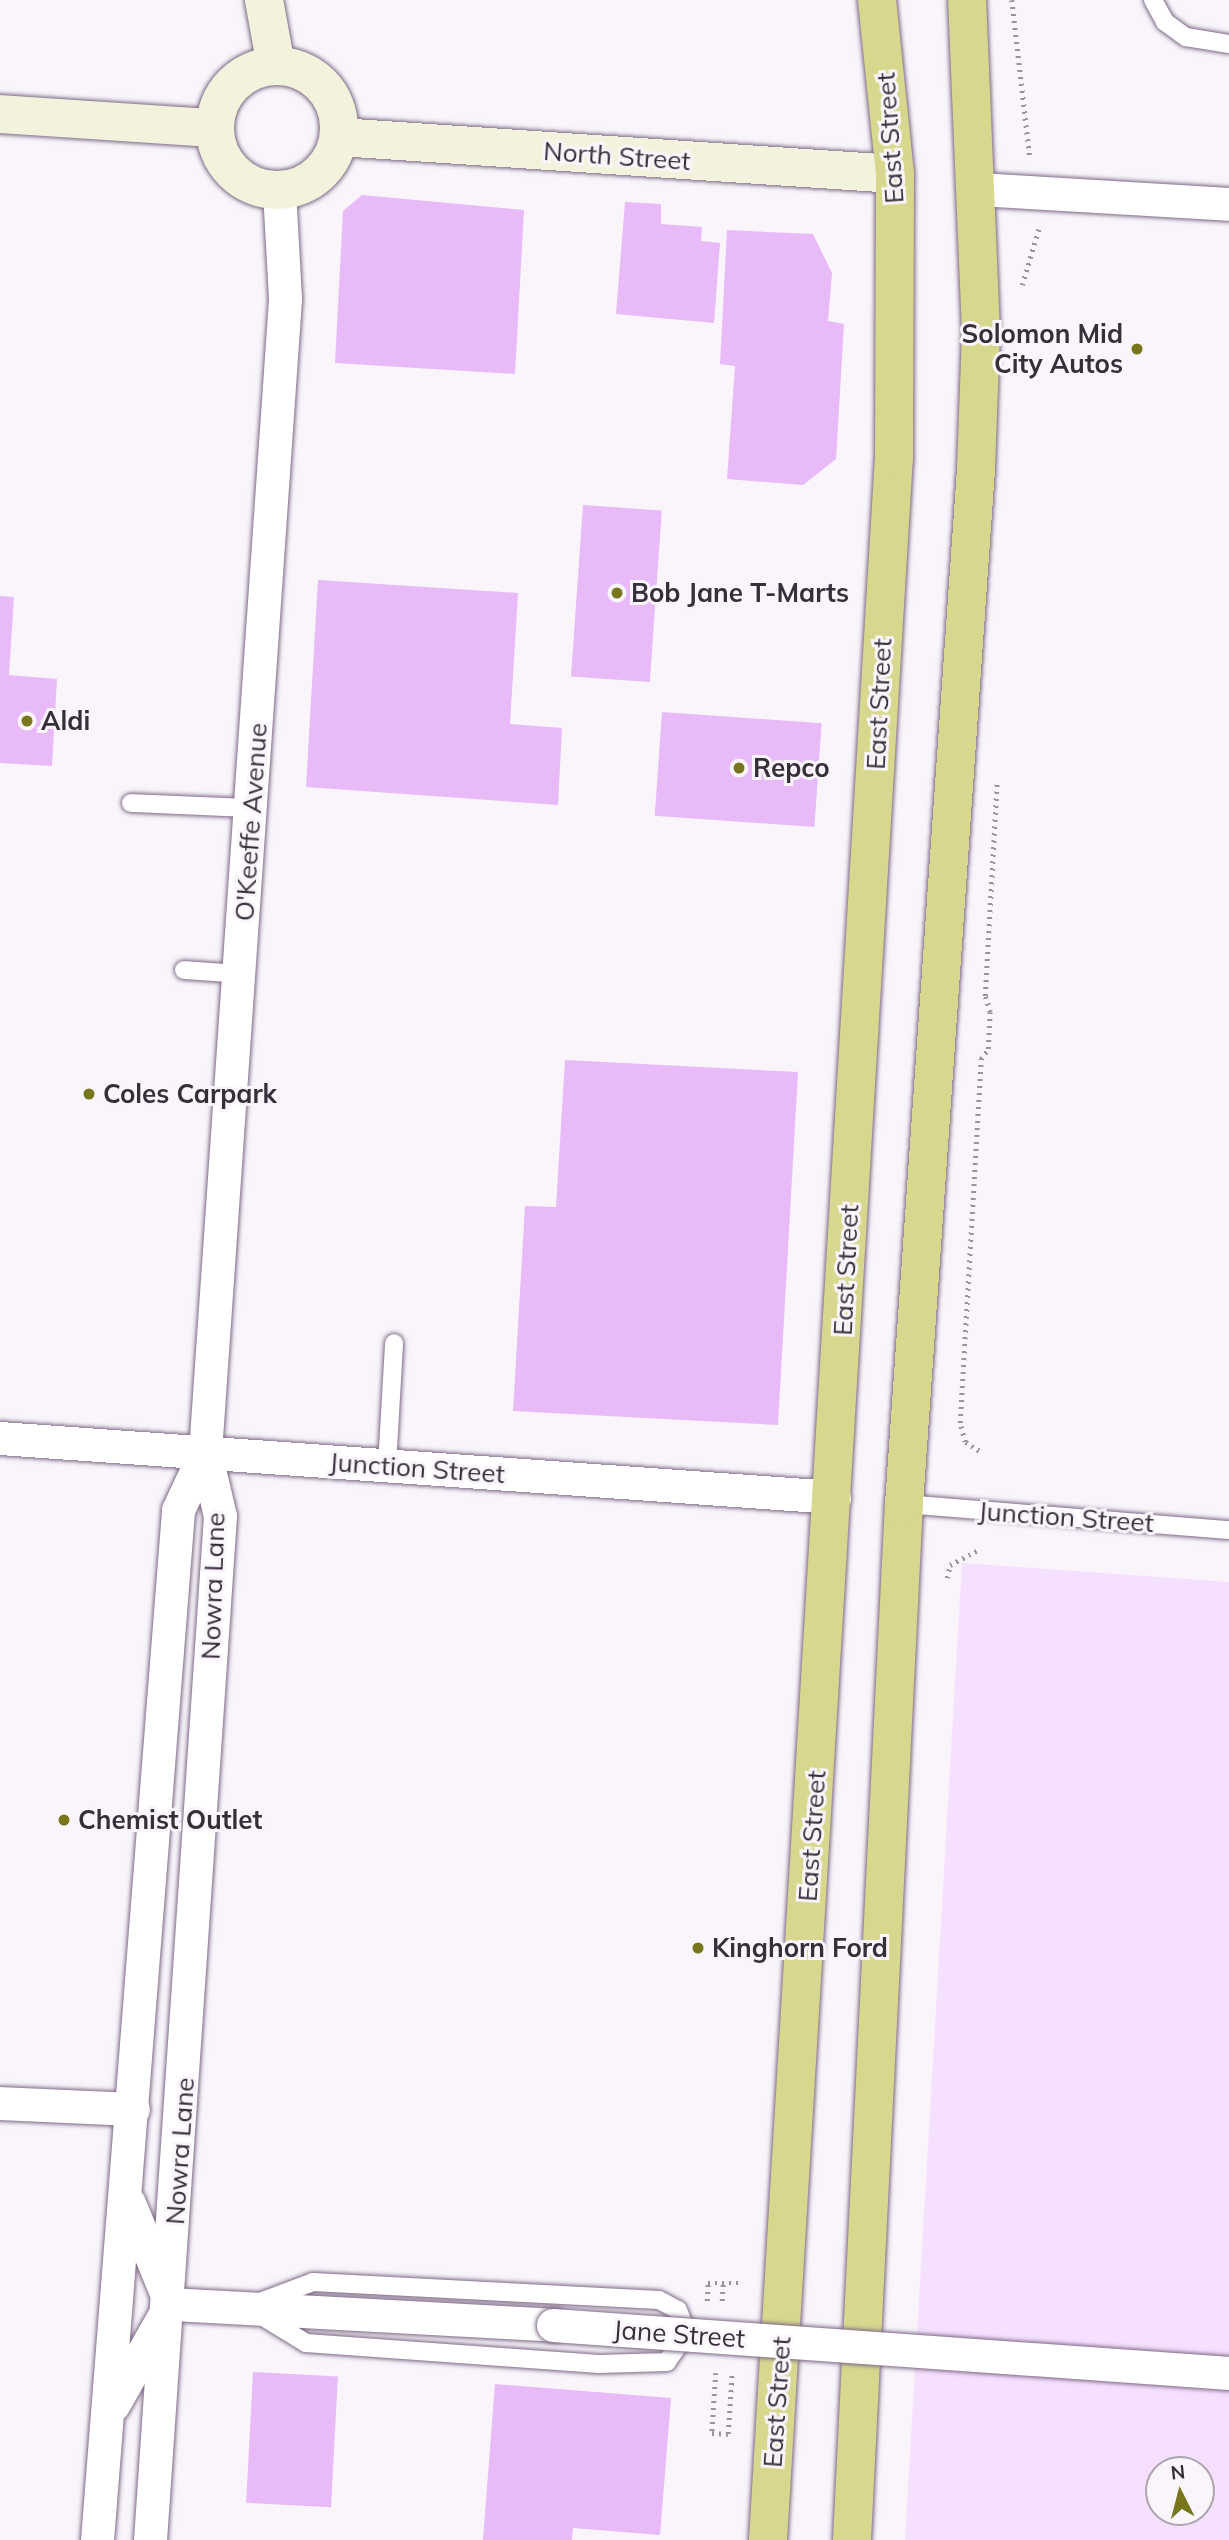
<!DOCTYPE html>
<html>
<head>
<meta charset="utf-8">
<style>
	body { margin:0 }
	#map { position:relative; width:1229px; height:2540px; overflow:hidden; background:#f9f5fb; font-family:Mulish,sans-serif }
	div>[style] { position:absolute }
	.built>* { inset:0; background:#f6e0ff }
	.building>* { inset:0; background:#e8baf8; transform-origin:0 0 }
	.path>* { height:4.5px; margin-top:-2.25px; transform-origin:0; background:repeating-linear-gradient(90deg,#99939c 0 2px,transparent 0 7px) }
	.roads { filter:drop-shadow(0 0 2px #7e6a86) drop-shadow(0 0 2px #7e6a86) }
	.lane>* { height:18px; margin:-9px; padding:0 9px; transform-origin:9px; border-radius:9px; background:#fff }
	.street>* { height:33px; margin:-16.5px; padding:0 16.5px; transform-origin:16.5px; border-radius:16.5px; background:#fff }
	.secondary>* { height:38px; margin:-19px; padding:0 19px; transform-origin:19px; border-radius:19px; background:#f3f3dd }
	.secondary>.ring { margin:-19px; padding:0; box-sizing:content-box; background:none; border:38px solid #f3f3dd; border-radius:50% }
	.highway>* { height:38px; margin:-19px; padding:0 19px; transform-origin:19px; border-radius:19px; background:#d7d88e }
	.bridges { filter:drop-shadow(0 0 2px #7e6a86) drop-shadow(0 0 2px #7e6a86) }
	.street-bridge>* { height:33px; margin:-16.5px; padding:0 16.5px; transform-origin:16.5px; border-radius:16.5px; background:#fff }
	.dots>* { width:19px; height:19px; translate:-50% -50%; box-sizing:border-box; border:4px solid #f9f5fb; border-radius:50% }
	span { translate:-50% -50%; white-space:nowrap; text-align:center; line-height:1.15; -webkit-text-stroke:6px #f9f5fb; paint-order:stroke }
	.street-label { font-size:26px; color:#372e3a }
	.poi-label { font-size:26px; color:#372e3a; font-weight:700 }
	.right { translate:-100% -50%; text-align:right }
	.left { translate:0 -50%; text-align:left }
	.north { position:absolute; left:1145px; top:2456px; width:70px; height:70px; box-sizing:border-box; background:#f9f5fb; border:2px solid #aba5ae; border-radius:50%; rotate:354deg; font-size:19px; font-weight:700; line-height:28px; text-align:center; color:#372e3a }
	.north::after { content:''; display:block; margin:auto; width:24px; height:32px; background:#77761c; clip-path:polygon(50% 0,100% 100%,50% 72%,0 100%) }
</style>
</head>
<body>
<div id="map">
	<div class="built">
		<i style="clip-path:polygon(evenodd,962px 1563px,1229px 1582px,1229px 2540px,905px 2540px,962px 1563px,1159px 2470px,1201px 2470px,1201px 2512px,1159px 2512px,1159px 2470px)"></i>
	</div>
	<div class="building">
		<i style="clip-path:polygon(362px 195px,524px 210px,515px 374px,335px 363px,343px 211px)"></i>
		<i style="clip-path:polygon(625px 202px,661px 204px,661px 224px,702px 227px,701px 241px,720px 243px,714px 323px,616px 314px)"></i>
		<i style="clip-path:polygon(727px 230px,813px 234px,832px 273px,828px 321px,844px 324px,836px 459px,803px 485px,727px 479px,735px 366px,720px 364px)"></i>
		<i style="left:583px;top:505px;width:79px;height:172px;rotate:4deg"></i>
		<i style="clip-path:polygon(318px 580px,518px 593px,510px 724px,562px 728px,558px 805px,306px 787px)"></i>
		<i style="clip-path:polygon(0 596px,14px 597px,9px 675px,57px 679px,52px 766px,0 763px)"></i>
		<i style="left:662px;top:712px;width:160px;height:104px;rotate:4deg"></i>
		<i style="clip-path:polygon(565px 1060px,798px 1072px,778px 1425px,513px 1411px,525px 1206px,556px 1207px)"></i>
		<i style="left:253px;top:2372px;width:85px;height:131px;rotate:3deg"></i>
		<i style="clip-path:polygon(495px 2384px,671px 2398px,660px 2535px,573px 2528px,572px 2540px,483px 2540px)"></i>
	</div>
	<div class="path">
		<i style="left:1012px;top:0;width:158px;rotate:83.5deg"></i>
		<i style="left:1022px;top:285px;width:59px;rotate:-73.4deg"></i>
		<i style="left:979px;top:1451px;width:17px;rotate:-147deg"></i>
		<i style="left:965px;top:1442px;width:20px;rotate:-105deg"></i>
		<i style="left:960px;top:1423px;width:365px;rotate:-86.7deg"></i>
		<i style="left:981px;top:1059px;width:12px;rotate:-55deg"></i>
		<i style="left:988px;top:1049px;width:37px;rotate:-87deg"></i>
		<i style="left:990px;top:1012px;width:17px;rotate:-107deg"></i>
		<i style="left:985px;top:996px;width:213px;rotate:-86.8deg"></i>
		<i style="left:947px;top:1578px;width:13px;rotate:-77deg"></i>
		<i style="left:950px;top:1565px;width:30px;rotate:-28deg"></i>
		<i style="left:707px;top:2301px;width:18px;rotate:-87deg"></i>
		<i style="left:708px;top:2283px;width:34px"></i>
		<i style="left:722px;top:2301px;width:17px;rotate:-87deg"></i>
		<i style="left:716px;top:2373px;width:60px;rotate:93.8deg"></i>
		<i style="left:712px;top:2433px;width:16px;rotate:4deg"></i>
		<i style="left:728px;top:2434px;width:62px;rotate:-86.3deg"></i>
	</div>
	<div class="roads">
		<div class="lane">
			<i style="left:1153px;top:0;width:25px;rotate:61deg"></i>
			<i style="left:1165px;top:22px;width:26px;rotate:36deg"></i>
			<i style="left:1186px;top:37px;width:44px;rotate:9.2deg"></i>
			<i style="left:131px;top:803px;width:120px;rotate:2.4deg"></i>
			<i style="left:184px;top:970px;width:57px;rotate:4deg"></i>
			<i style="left:387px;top:1466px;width:123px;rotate:-86.7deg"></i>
			<i style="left:904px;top:1504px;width:326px;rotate:4.6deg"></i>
			<i style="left:313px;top:2282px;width:346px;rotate:3deg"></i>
			<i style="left:659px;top:2300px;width:21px;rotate:28deg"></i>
			<i style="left:678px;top:2310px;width:25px;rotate:69deg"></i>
			<i style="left:687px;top:2333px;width:35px;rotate:125deg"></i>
			<i style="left:667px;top:2362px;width:68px;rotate:178.3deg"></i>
			<i style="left:599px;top:2364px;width:294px;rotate:-175.9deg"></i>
			<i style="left:306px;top:2343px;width:69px;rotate:-148.6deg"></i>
			<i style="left:247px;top:2307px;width:71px;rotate:-20.7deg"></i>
		</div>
		<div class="street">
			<i style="left:978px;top:189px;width:251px;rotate:3.4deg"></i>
			<i style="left:0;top:1438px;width:836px;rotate:4.05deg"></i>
			<i style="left:0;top:2103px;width:133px;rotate:2.6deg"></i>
			<i style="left:129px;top:2203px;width:100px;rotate:67.6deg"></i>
			<i style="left:171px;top:2304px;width:383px;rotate:3.1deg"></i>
			<i style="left:113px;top:2405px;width:107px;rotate:-60.3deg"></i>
			<i style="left:97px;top:2540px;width:1033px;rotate:-85.5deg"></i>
			<i style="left:178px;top:1510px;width:64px;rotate:-65deg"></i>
			<i style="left:150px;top:2540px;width:1026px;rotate:-86.09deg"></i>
			<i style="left:220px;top:1516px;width:66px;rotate:-103.2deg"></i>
			<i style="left:205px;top:1452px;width:1157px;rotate:-86.03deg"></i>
			<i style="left:285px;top:298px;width:107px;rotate:-93.2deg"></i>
		</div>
		<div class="secondary">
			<i style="left:264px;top:0;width:67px;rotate:79.7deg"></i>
			<i class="ring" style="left:215px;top:66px;width:86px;height:86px"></i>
			<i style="left:0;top:114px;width:213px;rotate:3.8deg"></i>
			<i style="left:339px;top:137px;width:557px;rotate:3.81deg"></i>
		</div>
		<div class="highway">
			<i style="left:768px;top:2540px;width:2085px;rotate:-86.54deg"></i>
			<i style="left:894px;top:459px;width:285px;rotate:-89.8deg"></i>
			<i style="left:895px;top:174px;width:175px;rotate:-95.9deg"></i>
			<i style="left:852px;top:2540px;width:1037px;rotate:-87.13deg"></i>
			<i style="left:904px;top:1504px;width:1038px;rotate:-86.02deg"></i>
			<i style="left:976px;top:469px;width:137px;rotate:-87.9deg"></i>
			<i style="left:981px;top:332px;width:332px;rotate:-92.4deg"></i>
		</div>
	</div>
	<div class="bridges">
		<div class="street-bridge">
			<i style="left:553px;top:2325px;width:678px;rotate:4.06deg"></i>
		</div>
	</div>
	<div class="dots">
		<i style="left:1137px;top:349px;background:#77761c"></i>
		<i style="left:617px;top:593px;background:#77761c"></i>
		<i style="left:27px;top:721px;background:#77761c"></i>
		<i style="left:739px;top:768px;background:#77761c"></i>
		<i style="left:89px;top:1094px;background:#77761c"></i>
		<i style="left:64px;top:1820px;background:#77761c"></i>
		<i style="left:698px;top:1948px;background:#77761c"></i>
	</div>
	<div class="street-label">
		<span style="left:890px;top:138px;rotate:-94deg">East Street</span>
		<span style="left:617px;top:156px;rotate:4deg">North Street</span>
		<span style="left:879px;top:704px;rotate:-87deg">East Street</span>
		<span style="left:251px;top:822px;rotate:-86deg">O'Keeffe Avenue</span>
		<span style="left:846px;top:1270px;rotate:-87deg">East Street</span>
		<span style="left:417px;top:1468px;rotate:4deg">Junction Street</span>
		<span style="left:1066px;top:1517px;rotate:4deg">Junction Street</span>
		<span style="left:213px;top:1586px;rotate:-88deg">Nowra Lane</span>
		<span style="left:812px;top:1836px;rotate:-86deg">East Street</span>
		<span style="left:180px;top:2151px;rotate:-86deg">Nowra Lane</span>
		<span style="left:679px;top:2334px;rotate:4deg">Jane Street</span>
		<span style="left:777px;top:2402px;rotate:-86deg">East Street</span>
	</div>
	<div class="poi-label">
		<span class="right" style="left:1123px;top:349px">Solomon Mid<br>City Autos</span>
		<span class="left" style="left:631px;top:593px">Bob Jane T-Marts</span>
		<span class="left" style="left:41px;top:721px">Aldi</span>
		<span class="left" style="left:753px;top:768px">Repco</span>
		<span class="left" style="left:103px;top:1094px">Coles Carpark</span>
		<span class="left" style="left:78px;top:1820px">Chemist Outlet</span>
		<span class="left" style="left:712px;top:1948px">Kinghorn Ford</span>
	</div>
	<div class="north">N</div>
</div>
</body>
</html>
